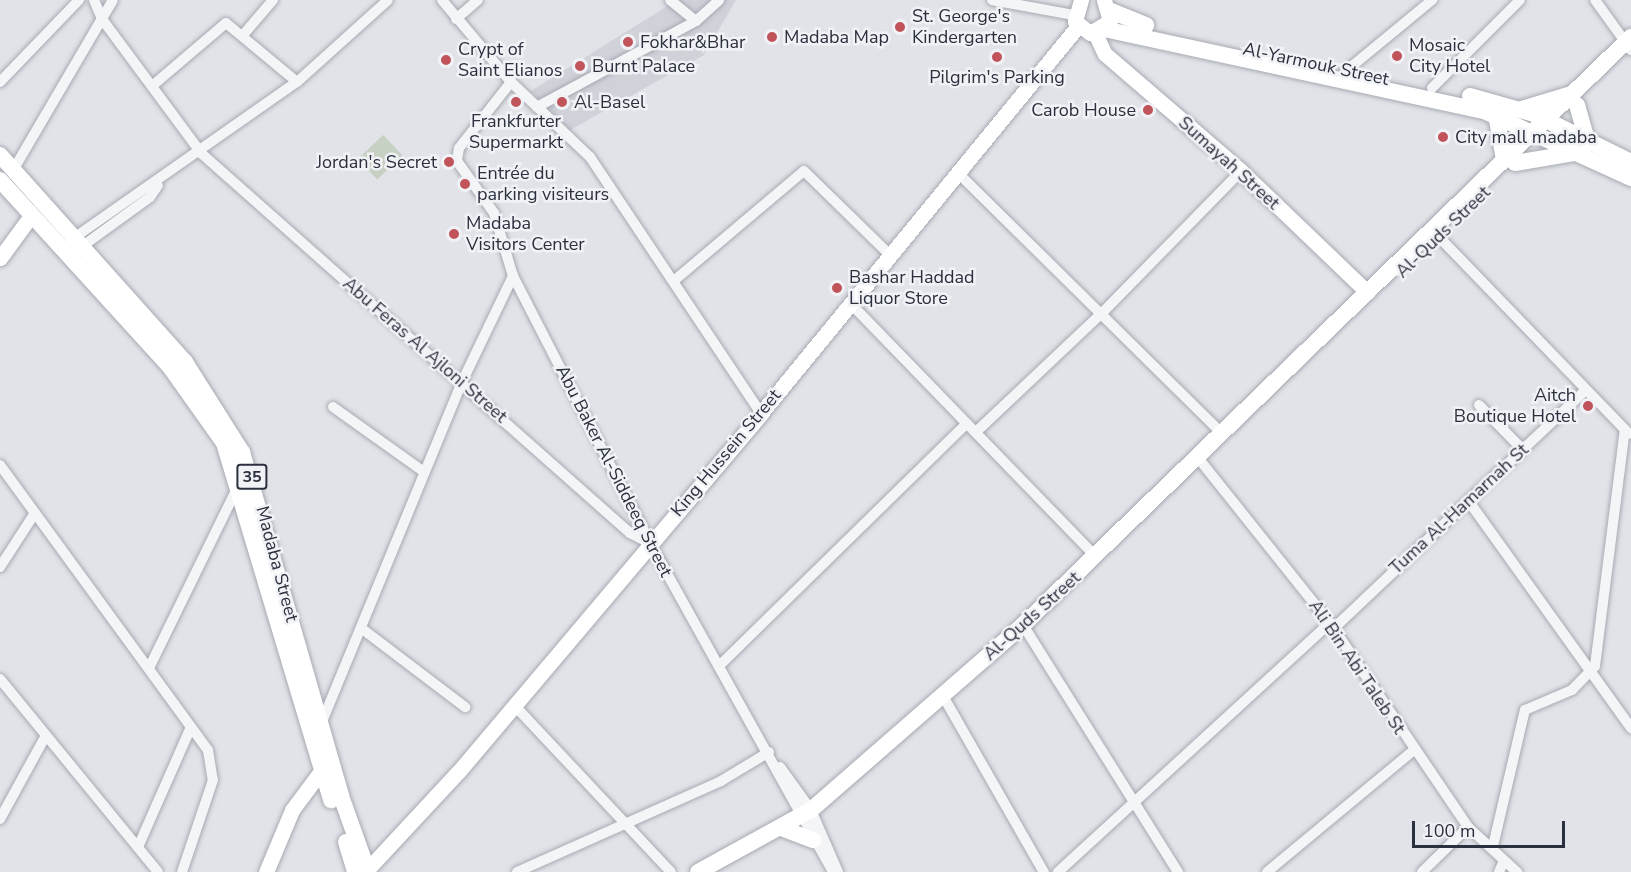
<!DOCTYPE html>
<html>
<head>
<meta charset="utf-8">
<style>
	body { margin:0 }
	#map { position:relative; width:1631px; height:872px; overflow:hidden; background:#e1e3e8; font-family:"Nunito Sans",sans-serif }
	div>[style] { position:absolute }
	.built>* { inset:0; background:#d0d2da }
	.green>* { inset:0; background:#c6d1c3; transform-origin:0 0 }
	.roads { filter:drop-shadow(0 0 2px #a7aab2) drop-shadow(0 0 2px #a7aab2) }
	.street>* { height:10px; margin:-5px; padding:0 5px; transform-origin:5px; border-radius:5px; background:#f4f5f7 }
	.secondary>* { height:15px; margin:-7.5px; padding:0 7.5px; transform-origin:7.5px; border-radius:7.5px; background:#fff }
	.primary>* { height:16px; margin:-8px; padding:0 8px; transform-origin:8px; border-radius:8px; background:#fff }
	.dots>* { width:16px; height:16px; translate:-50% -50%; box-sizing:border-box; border:3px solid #f1f2f6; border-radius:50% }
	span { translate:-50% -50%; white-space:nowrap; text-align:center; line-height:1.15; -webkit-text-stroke:5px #f1f2f6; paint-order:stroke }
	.shield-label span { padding:2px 4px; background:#f1f2f6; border:2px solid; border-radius:4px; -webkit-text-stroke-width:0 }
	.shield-label { font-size:16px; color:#2b303e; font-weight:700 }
	.poi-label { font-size:18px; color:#2b303e }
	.left { translate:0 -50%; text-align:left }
	.right { translate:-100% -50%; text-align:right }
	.street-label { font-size:18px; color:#2b303e }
	.scale { position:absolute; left:1412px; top:821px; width:153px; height:27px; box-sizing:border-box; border:3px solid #2b303e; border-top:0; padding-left:8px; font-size:18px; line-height:21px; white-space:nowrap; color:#2b303e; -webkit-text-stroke:4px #f1f2f6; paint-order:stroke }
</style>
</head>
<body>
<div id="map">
	<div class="built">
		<i style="clip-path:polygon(677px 0,736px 0,704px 55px,570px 130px,531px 91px)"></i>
	</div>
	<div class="green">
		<i style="left:383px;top:135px;width:28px;height:35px;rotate:46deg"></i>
	</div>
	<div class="roads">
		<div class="street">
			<i style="left:94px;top:0;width:21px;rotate:67deg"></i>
			<i style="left:102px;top:19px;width:168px;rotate:53.5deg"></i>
			<i style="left:202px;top:154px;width:572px;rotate:41.53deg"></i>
			<i style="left:630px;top:533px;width:22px;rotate:27deg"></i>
			<i style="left:442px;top:0;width:107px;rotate:49.9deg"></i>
			<i style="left:511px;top:82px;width:109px;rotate:43.5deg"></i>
			<i style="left:590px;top:157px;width:308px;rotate:56.3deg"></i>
			<i style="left:670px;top:0;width:33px;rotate:39deg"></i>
			<i style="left:992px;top:0;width:83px;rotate:10.4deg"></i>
			<i style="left:1595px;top:0;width:62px;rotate:54.2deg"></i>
			<i style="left:456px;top:19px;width:29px;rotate:-41deg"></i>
			<i style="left:243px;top:35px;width:46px;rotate:-49.4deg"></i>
			<i style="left:1346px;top:71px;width:112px;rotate:-39.5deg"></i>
			<i style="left:0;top:82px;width:114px;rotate:-46.1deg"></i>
			<i style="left:511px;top:82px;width:84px;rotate:128.2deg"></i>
			<i style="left:459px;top:148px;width:13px;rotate:99deg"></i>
			<i style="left:457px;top:161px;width:64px;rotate:54.6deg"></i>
			<i style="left:494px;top:213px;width:66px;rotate:73.2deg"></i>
			<i style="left:513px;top:276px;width:300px;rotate:62.8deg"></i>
			<i style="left:650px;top:543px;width:376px;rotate:60.9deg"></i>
			<i style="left:152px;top:86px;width:97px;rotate:-40.4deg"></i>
			<i style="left:226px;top:23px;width:92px;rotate:39.7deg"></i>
			<i style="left:1432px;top:88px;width:124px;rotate:-45deg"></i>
			<i style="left:537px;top:107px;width:181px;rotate:-28.4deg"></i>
			<i style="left:696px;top:21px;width:31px;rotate:-42deg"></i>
			<i style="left:12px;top:172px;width:199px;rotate:-59.6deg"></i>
			<i style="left:958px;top:173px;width:372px;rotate:44.6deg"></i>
			<i style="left:1438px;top:236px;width:275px;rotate:46deg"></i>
			<i style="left:71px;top:240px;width:276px;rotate:-35deg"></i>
			<i style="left:297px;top:82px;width:122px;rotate:-42deg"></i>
			<i style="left:77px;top:250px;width:90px;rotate:-36deg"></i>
			<i style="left:150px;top:197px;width:14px;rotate:-56deg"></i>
			<i style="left:676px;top:279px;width:167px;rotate:-40.2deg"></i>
			<i style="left:804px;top:171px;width:120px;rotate:44.3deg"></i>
			<i style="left:851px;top:304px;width:352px;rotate:45.9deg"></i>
			<i style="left:1479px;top:405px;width:63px;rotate:45.6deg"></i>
			<i style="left:333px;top:407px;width:112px;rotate:35.5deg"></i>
			<i style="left:977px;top:431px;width:175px;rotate:-43.4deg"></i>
			<i style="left:1104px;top:311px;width:196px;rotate:-45.6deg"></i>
			<i style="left:1199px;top:459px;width:210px;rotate:51.4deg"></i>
			<i style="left:1330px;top:623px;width:246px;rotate:55.9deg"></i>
			<i style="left:1468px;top:827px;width:67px;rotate:42.6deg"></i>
			<i style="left:0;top:465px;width:353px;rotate:53.9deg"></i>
			<i style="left:208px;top:750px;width:30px;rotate:81deg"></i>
			<i style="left:213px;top:780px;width:97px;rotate:108.6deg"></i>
			<i style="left:1470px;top:503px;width:277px;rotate:54.4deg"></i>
			<i style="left:0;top:567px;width:64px;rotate:-57.1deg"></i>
			<i style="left:1023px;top:625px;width:292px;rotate:57.9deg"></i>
			<i style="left:361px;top:628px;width:131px;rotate:37.2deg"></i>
			<i style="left:1333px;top:629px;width:348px;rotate:-43.4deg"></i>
			<i style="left:720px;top:665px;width:342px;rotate:-44.4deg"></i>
			<i style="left:150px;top:666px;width:200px;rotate:-63.9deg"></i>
			<i style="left:0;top:679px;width:249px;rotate:50.7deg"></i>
			<i style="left:943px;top:696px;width:203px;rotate:60.2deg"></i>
			<i style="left:514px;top:705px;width:229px;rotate:46.8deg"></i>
			<i style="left:321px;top:724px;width:370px;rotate:-67.6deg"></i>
			<i style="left:462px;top:382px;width:118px;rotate:-64.3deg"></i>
			<i style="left:780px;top:767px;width:53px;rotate:54.2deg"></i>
			<i style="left:811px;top:810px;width:68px;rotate:66.5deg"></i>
			<i style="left:0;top:819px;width:94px;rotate:-61.2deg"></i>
			<i style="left:1493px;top:846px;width:140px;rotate:-76.8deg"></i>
			<i style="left:1525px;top:710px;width:51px;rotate:-23.1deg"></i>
			<i style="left:1572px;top:690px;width:33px;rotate:-46deg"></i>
			<i style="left:1595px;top:666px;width:238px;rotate:-82.8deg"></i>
			<i style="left:138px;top:847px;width:131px;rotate:-66.2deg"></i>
			<i style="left:517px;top:872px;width:223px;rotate:-24deg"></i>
			<i style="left:721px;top:781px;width:56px;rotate:-31.1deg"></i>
			<i style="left:1058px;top:872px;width:369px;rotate:-42.5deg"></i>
			<i style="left:1267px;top:872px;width:191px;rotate:-39.7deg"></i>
			<i style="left:1422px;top:872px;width:64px;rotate:-44.4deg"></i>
			<i style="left:1499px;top:872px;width:12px;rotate:-66deg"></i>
		</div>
		<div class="secondary">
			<i style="left:1081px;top:0;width:22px;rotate:106deg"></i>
			<i style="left:1075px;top:21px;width:19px;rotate:39deg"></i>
			<i style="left:1090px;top:33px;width:23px;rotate:-31deg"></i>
			<i style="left:1110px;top:21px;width:22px;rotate:-106deg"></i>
			<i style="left:1095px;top:33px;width:23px;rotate:65deg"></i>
			<i style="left:1105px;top:54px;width:179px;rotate:40.7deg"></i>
			<i style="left:1241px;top:171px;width:175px;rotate:43.8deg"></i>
			<i style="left:0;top:258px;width:51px;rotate:-53.8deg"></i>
			<i style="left:266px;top:872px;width:67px;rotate:-67.2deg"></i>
			<i style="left:292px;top:810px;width:49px;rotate:-53.4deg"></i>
			<i style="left:365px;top:872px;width:138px;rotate:-47.1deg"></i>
			<i style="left:459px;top:771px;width:468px;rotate:-49.8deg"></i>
			<i style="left:761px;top:413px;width:500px;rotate:-50.68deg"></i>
		</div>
		<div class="primary">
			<i style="left:1111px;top:11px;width:38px;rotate:22deg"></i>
			<i style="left:1104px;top:29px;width:389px;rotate:12.2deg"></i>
			<i style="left:1484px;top:111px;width:162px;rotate:24.5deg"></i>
			<i style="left:1470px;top:96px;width:66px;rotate:15.7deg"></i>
			<i style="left:1534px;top:114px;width:108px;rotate:26.3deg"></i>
			<i style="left:1577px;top:105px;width:40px;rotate:74deg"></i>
			<i style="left:1522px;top:109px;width:51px;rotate:-17deg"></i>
			<i style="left:1496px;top:114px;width:47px;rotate:80.1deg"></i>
			<i style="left:0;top:155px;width:278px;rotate:48.2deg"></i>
			<i style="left:185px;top:362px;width:107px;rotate:57.7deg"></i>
			<i style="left:242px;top:452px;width:358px;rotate:73.9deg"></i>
			<i style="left:341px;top:796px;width:81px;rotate:70.4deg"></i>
			<i style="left:1515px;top:163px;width:61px;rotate:-9.5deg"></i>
			<i style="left:0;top:180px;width:253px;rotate:47.7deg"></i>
			<i style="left:170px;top:367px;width:93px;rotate:54.6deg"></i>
			<i style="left:224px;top:443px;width:373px;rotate:73.3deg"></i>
			<i style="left:784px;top:829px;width:31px;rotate:21deg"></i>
			<i style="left:346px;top:842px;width:31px;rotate:73deg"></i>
			<i style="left:698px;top:872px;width:129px;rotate:-28.8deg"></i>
			<i style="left:811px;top:810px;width:281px;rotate:-41.1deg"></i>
			<i style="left:1023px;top:625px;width:846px;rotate:-44.04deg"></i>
		</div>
	</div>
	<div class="dots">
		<i style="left:900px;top:27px;background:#c0545a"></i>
		<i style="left:772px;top:37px;background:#c0545a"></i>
		<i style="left:628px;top:42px;background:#c0545a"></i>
		<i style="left:1397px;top:56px;background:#c0545a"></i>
		<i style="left:997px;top:57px;background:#c0545a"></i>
		<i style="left:446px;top:60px;background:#c0545a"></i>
		<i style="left:580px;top:66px;background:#c0545a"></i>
		<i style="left:516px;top:102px;background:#c0545a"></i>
		<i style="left:562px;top:102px;background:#c0545a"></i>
		<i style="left:1148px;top:110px;background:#c0545a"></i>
		<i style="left:1443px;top:137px;background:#c0545a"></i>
		<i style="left:449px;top:162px;background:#c0545a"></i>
		<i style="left:465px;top:184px;background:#c0545a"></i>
		<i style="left:454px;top:234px;background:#c0545a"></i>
		<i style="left:837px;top:288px;background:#c0545a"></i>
		<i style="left:1588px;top:406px;background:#c0545a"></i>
	</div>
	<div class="shield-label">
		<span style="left:252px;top:477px">35</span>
	</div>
	<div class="poi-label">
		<span class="left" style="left:912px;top:27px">St. George's<br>Kindergarten</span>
		<span class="left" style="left:784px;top:37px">Madaba Map</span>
		<span class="left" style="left:640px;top:42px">Fokhar&amp;Bhar</span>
		<span class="left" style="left:1409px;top:56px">Mosaic<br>City Hotel</span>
		<span class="left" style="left:458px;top:60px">Crypt of<br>Saint Elianos</span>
		<span class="left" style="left:592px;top:66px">Burnt Palace</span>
		<span style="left:997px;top:77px">Pilgrim's Parking</span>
		<span class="left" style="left:574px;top:102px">Al-Basel</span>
		<span class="right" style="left:1136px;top:110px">Carob House</span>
		<span style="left:516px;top:132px">Frankfurter<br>Supermarkt</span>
		<span class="left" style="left:1455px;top:137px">City mall madaba</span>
		<span class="right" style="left:437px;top:162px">Jordan's Secret</span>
		<span class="left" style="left:477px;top:184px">Entrée du<br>parking visiteurs</span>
		<span class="left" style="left:466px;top:234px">Madaba<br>Visitors Center</span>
		<span class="left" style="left:849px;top:288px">Bashar Haddad<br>Liquor Store</span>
		<span class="right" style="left:1576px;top:406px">Aitch<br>Boutique Hotel</span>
	</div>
	<div class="street-label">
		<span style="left:1316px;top:64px;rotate:12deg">Al-Yarmouk Street</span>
		<span style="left:1229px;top:163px;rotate:42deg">Sumayah Street</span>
		<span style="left:1443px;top:232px;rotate:-44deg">Al-Quds Street</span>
		<span style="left:425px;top:350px;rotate:41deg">Abu Feras Al Ajloni Street</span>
		<span style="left:726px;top:453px;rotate:-50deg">King Hussein Street</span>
		<span style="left:614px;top:471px;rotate:63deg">Abu Baker Al-Siddeeq Street</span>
		<span style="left:1459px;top:509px;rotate:-43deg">Tuma Al-Hamarnah St</span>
		<span style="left:277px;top:564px;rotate:75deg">Madaba Street</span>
		<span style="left:1032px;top:616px;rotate:-42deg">Al-Quds Street</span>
		<span style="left:1357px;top:667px;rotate:56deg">Ali Bin Abi Taleb St</span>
	</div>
	<div class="scale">100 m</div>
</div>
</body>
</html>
